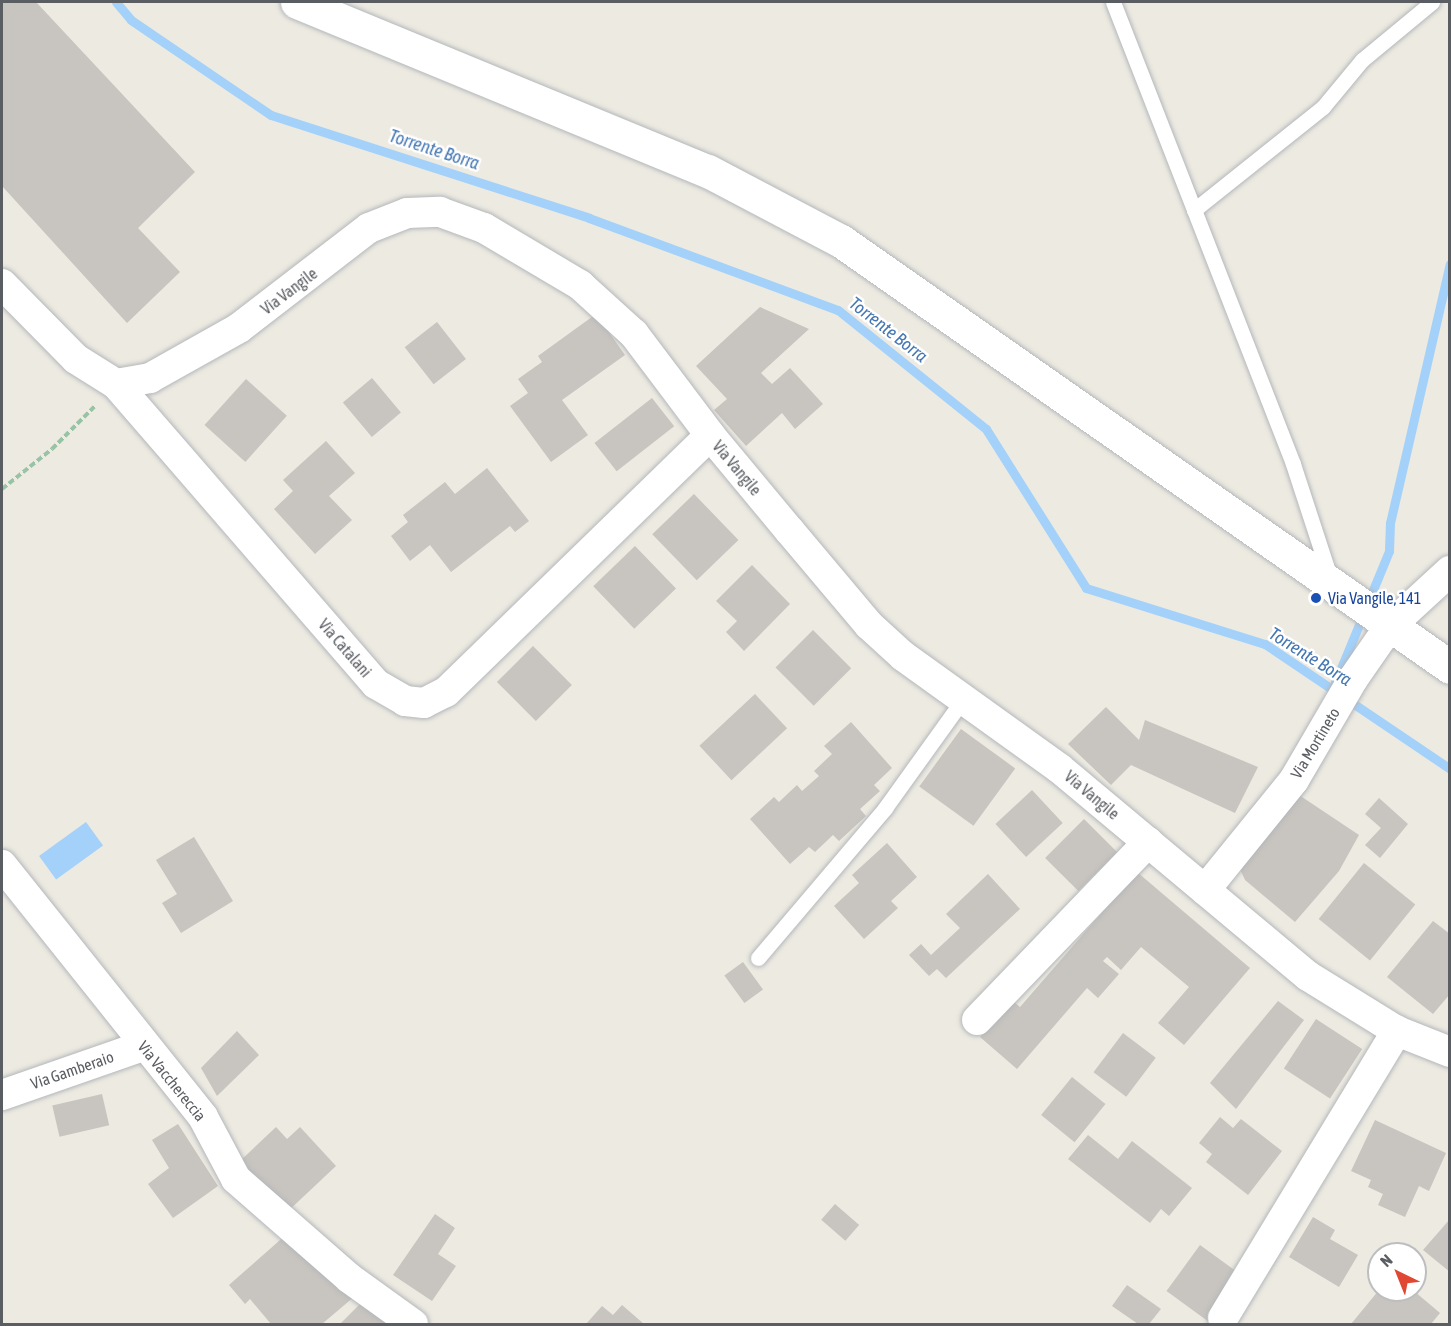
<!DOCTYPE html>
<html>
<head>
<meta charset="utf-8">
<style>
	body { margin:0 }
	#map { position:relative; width:1451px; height:1326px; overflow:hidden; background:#eceae1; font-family:"Asap Condensed",sans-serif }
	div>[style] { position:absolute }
	.water>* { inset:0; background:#a3d1fa; transform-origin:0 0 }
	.stream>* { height:9px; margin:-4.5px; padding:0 4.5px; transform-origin:4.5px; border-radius:4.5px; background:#a3d1fa }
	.building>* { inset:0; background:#c8c4bf; transform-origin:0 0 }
	.path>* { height:4px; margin-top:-2px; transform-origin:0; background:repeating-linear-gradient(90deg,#99c3a6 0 6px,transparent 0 9px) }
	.roads { filter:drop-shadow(0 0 2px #b4b7bb) drop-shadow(0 0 2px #b4b7bb) }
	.lane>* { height:15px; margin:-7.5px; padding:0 7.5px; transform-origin:7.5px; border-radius:7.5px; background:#fff }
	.street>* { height:30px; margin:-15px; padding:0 15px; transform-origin:15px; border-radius:15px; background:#fff }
	.secondary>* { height:33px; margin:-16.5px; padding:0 16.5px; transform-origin:16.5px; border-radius:16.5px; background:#fff }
	.dots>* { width:16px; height:16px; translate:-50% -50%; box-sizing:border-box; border:3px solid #fff; border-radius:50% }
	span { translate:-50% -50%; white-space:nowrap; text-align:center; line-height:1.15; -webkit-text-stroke:5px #fff; paint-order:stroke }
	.street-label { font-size:16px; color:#5a5d62 }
	.transit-label { font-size:16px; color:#164399 }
	.left { translate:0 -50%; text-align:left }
	.water-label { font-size:18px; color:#4577b3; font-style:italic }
	.frame { position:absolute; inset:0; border:3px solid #5a5d62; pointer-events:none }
	.north { position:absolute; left:1367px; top:1242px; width:60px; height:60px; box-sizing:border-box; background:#fff; border:2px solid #bdbec0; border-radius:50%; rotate:317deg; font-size:16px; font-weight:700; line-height:24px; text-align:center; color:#5a5d62 }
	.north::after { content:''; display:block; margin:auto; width:21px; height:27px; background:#e04834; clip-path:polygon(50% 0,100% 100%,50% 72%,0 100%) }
</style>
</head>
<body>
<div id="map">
	<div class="water">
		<i style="left:86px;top:822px;width:29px;height:58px;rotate:54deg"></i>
	</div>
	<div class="stream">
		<i style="left:116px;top:2px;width:23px;rotate:50deg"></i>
		<i style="left:131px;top:20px;width:169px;rotate:34.2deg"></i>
		<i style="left:271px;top:115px;width:334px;rotate:17.9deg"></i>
		<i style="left:589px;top:218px;width:265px;rotate:20.3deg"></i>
		<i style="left:838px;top:310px;width:190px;rotate:38.8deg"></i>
		<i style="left:986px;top:429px;width:188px;rotate:57.8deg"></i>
		<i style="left:1086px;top:588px;width:188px;rotate:17.4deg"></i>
		<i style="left:1265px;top:644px;width:223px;rotate:34deg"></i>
		<i style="left:1368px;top:602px;width:55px;rotate:-67.6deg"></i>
		<i style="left:1389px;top:551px;width:28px;rotate:-88deg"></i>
		<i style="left:1390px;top:523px;width:266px;rotate:-77deg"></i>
		<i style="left:1334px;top:685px;width:76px;rotate:-67.5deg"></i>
	</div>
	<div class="building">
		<i style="clip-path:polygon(2px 2px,36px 2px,195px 172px,138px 228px,180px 272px,127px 323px,2px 186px)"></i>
		<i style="clip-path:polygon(760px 307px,809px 329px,761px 373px,772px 384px,790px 368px,823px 404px,795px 429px,782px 413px,746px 446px,714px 410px,727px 399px,696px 366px)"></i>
		<i style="clip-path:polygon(596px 314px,625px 355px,562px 400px,588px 435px,551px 462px,510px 406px,528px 393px,518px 379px,542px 362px,538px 356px)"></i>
		<i style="left:437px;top:322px;width:47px;height:41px;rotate:52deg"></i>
		<i style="left:372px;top:378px;width:45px;height:38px;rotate:50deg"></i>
		<i style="left:246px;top:379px;width:55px;height:62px;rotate:42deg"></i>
		<i style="left:652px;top:398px;width:36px;height:73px;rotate:52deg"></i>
		<i style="clip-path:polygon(326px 441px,355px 473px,329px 496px,352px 520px,315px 554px,274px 509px,293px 491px,283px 480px)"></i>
		<i style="clip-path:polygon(487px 468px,529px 521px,515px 532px,510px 526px,451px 572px,430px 545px,410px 561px,391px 536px,408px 522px,403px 515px,445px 482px,455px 494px)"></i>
		<i style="left:694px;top:494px;width:64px;height:58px;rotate:46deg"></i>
		<i style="left:635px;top:546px;width:59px;height:58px;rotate:46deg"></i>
		<i style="clip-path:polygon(752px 565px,790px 604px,744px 651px,726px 632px,737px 621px,716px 601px)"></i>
		<i style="left:813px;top:630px;width:54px;height:53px;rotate:45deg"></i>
		<i style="left:533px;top:646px;width:55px;height:51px;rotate:45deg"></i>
		<i style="left:755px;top:694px;width:47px;height:76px;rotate:47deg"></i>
		<i style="clip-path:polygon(1106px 707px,1139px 740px,1145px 720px,1258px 767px,1235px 813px,1131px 765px,1111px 785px,1068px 744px)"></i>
		<i style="clip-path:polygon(851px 722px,892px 768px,874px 785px,880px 791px,860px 809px,866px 816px,839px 841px,833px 835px,815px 852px,809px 847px,790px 864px,750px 819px,774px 797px,779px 802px,797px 785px,802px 791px,819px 776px,814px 771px,832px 754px,824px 746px)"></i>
		<i style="left:961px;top:729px;width:67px;height:71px;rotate:36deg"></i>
		<i style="left:1032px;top:790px;width:45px;height:50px;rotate:47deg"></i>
		<i style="clip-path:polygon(1296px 793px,1359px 835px,1339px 871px,1295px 922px,1245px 880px,1239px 867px)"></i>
		<i style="clip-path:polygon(1379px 798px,1408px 824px,1380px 858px,1365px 845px,1381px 828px,1365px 814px)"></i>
		<i style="left:1084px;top:819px;width:47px;height:55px;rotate:45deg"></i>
		<i style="clip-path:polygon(194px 837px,233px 901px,181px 933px,162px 903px,177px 894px,156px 860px)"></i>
		<i style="clip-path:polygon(887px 843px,917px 877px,891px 901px,898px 908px,864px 939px,834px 906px,859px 883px,852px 875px)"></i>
		<i style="left:1364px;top:863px;width:66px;height:72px;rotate:39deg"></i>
		<i style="clip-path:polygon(1137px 872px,1250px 968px,1184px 1045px,1158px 1023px,1189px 987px,1141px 947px,1121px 970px,1107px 957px,1103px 961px,1119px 974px,1098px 998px,1087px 988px,1017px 1069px,980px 1037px,1013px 1001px,1020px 1007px)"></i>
		<i style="clip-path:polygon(988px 874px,1020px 909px,946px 978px,937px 969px,929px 976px,909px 955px,921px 944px,931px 955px,960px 928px,946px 914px)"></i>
		<i style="clip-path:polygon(1433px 921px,1450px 934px,1450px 994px,1433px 1014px,1387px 977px)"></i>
		<i style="left:743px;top:962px;width:34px;height:23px;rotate:54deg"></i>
		<i style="clip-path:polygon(1278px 1001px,1304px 1020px,1236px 1109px,1210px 1083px)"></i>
		<i style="left:1316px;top:1019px;width:55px;height:59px;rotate:33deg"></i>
		<i style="clip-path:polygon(237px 1031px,259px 1055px,217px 1096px,201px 1068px)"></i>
		<i style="left:1123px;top:1033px;width:41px;height:49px;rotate:37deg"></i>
		<i style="left:1072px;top:1077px;width:43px;height:49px;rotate:39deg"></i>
		<i style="left:102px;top:1094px;width:32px;height:51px;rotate:77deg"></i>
		<i style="clip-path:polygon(1220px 1117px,1233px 1128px,1241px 1119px,1282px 1151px,1248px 1195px,1206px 1162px,1212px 1154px,1199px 1143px)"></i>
		<i style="clip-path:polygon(1375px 1120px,1446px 1153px,1429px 1191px,1419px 1186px,1405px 1217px,1378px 1205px,1383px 1194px,1368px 1187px,1371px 1180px,1351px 1171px)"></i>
		<i style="clip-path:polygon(178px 1124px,218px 1186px,173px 1218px,148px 1184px,169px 1168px,152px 1140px)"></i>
		<i style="clip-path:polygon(276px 1127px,287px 1139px,300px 1127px,336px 1166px,286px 1213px,239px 1162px)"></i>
		<i style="clip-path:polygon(1088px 1135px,1118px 1159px,1132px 1141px,1192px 1188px,1169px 1216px,1161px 1209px,1150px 1223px,1068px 1159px)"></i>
		<i style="left:835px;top:1204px;width:32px;height:21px;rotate:41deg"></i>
		<i style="clip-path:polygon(435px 1214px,455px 1228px,438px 1254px,456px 1266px,432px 1301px,393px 1275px)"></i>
		<i style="clip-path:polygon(1313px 1217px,1335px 1230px,1330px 1239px,1358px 1255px,1339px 1287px,1289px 1257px)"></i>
		<i style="clip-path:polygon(1450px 1219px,1450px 1272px,1423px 1250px)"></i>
		<i style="clip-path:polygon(288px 1233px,355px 1296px,322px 1324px,271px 1324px,250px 1299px,245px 1304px,229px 1285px)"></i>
		<i style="left:1200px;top:1245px;width:53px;height:57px;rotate:36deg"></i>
		<i style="clip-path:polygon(1127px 1285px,1161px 1309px,1149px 1324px,1138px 1324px,1112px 1306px)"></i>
		<i style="clip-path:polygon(1379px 1290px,1392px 1290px,1405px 1301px,1414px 1291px,1440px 1313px,1431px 1324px,1351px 1324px)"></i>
		<i style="clip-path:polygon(362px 1302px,388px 1324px,340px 1324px)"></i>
		<i style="clip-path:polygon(622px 1305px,644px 1324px,586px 1324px,602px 1306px,613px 1315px)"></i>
	</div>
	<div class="path">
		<i style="left:2px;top:489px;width:64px;rotate:-38.7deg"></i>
		<i style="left:52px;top:449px;width:61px;rotate:-45deg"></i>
	</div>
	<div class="roads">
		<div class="lane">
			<i style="left:1113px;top:2px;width:496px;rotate:68.7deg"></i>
			<i style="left:1293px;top:464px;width:119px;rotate:71.9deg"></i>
			<i style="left:1194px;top:210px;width:165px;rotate:-38.6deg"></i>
			<i style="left:1323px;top:107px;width:61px;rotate:-50.3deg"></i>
			<i style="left:1362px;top:60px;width:91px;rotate:-39.6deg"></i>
			<i style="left:758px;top:958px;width:197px;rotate:-49.7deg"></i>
			<i style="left:885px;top:808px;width:132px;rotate:-54.3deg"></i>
		</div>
		<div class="street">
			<i style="left:2px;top:284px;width:105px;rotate:45.4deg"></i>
			<i style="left:76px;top:359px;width:47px;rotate:32deg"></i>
			<i style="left:116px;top:384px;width:35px;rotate:-10deg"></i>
			<i style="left:150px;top:378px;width:102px;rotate:-29.3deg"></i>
			<i style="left:239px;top:328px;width:164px;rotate:-37.6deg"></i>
			<i style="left:369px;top:228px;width:41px;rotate:-21.5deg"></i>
			<i style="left:407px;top:213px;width:33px;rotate:-2deg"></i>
			<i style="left:440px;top:212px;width:47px;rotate:20deg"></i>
			<i style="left:484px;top:228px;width:112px;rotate:30.7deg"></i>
			<i style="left:580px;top:285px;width:73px;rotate:42.2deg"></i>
			<i style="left:634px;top:334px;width:126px;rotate:53deg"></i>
			<i style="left:710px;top:435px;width:124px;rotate:50.3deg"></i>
			<i style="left:789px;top:530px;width:124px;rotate:49.9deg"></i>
			<i style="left:869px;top:625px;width:46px;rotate:42.4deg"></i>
			<i style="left:903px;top:656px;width:192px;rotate:35.7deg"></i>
			<i style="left:1059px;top:768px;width:324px;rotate:39.9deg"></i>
			<i style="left:1308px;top:976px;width:105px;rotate:31.7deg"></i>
			<i style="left:1397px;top:1031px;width:57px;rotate:21.6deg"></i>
			<i style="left:116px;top:384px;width:397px;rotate:49.1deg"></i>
			<i style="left:376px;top:684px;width:34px;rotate:30deg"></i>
			<i style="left:405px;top:701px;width:19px;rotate:6deg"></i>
			<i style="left:424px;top:703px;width:25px;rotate:-27deg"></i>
			<i style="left:446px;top:692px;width:368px;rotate:-44.2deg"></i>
			<i style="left:2px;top:865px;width:322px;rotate:51.4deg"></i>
			<i style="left:203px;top:1117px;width:70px;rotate:62deg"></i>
			<i style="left:236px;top:1179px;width:150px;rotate:41.2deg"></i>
			<i style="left:349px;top:1278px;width:79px;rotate:35.7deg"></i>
			<i style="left:1205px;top:890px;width:141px;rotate:-51deg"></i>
			<i style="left:1294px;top:780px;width:117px;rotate:-59.7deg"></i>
			<i style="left:1353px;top:679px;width:63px;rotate:-55.3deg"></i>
			<i style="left:1389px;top:627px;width:83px;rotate:-42.6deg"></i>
			<i style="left:977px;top:1020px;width:247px;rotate:-46.1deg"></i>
			<i style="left:2px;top:1095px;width:149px;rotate:-19.2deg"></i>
			<i style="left:1223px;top:1318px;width:336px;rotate:-58.8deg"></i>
		</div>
		<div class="secondary">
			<i style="left:297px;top:2px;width:444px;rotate:22.4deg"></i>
			<i style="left:708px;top:171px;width:150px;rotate:27.8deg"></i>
			<i style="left:841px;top:241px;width:743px;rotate:34.97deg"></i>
		</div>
	</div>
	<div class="dots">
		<i style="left:1316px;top:598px;background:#1a4fb4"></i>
	</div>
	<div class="street-label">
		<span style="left:289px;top:291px;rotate:-37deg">Via Vangile</span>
		<span style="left:737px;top:468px;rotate:50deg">Via Vangile</span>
		<span style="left:345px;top:648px;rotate:49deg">Via Catalani</span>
		<span style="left:1315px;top:743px;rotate:-59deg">Via Mortineto</span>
		<span style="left:1092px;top:795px;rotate:40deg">Via Vangile</span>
		<span style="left:72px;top:1070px;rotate:-19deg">Via Gamberaio</span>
		<span style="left:172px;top:1081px;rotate:51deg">Via Vacchereccia</span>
	</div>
	<div class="transit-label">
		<span class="left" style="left:1328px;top:598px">Via Vangile, 141</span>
	</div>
	<div class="water-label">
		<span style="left:434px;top:150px;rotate:18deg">Torrente Borra</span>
		<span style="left:888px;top:330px;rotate:38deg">Torrente Borra</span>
		<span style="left:1310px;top:657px;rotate:32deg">Torrente Borra</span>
	</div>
	<div class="frame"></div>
	<div class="north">N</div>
</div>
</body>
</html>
